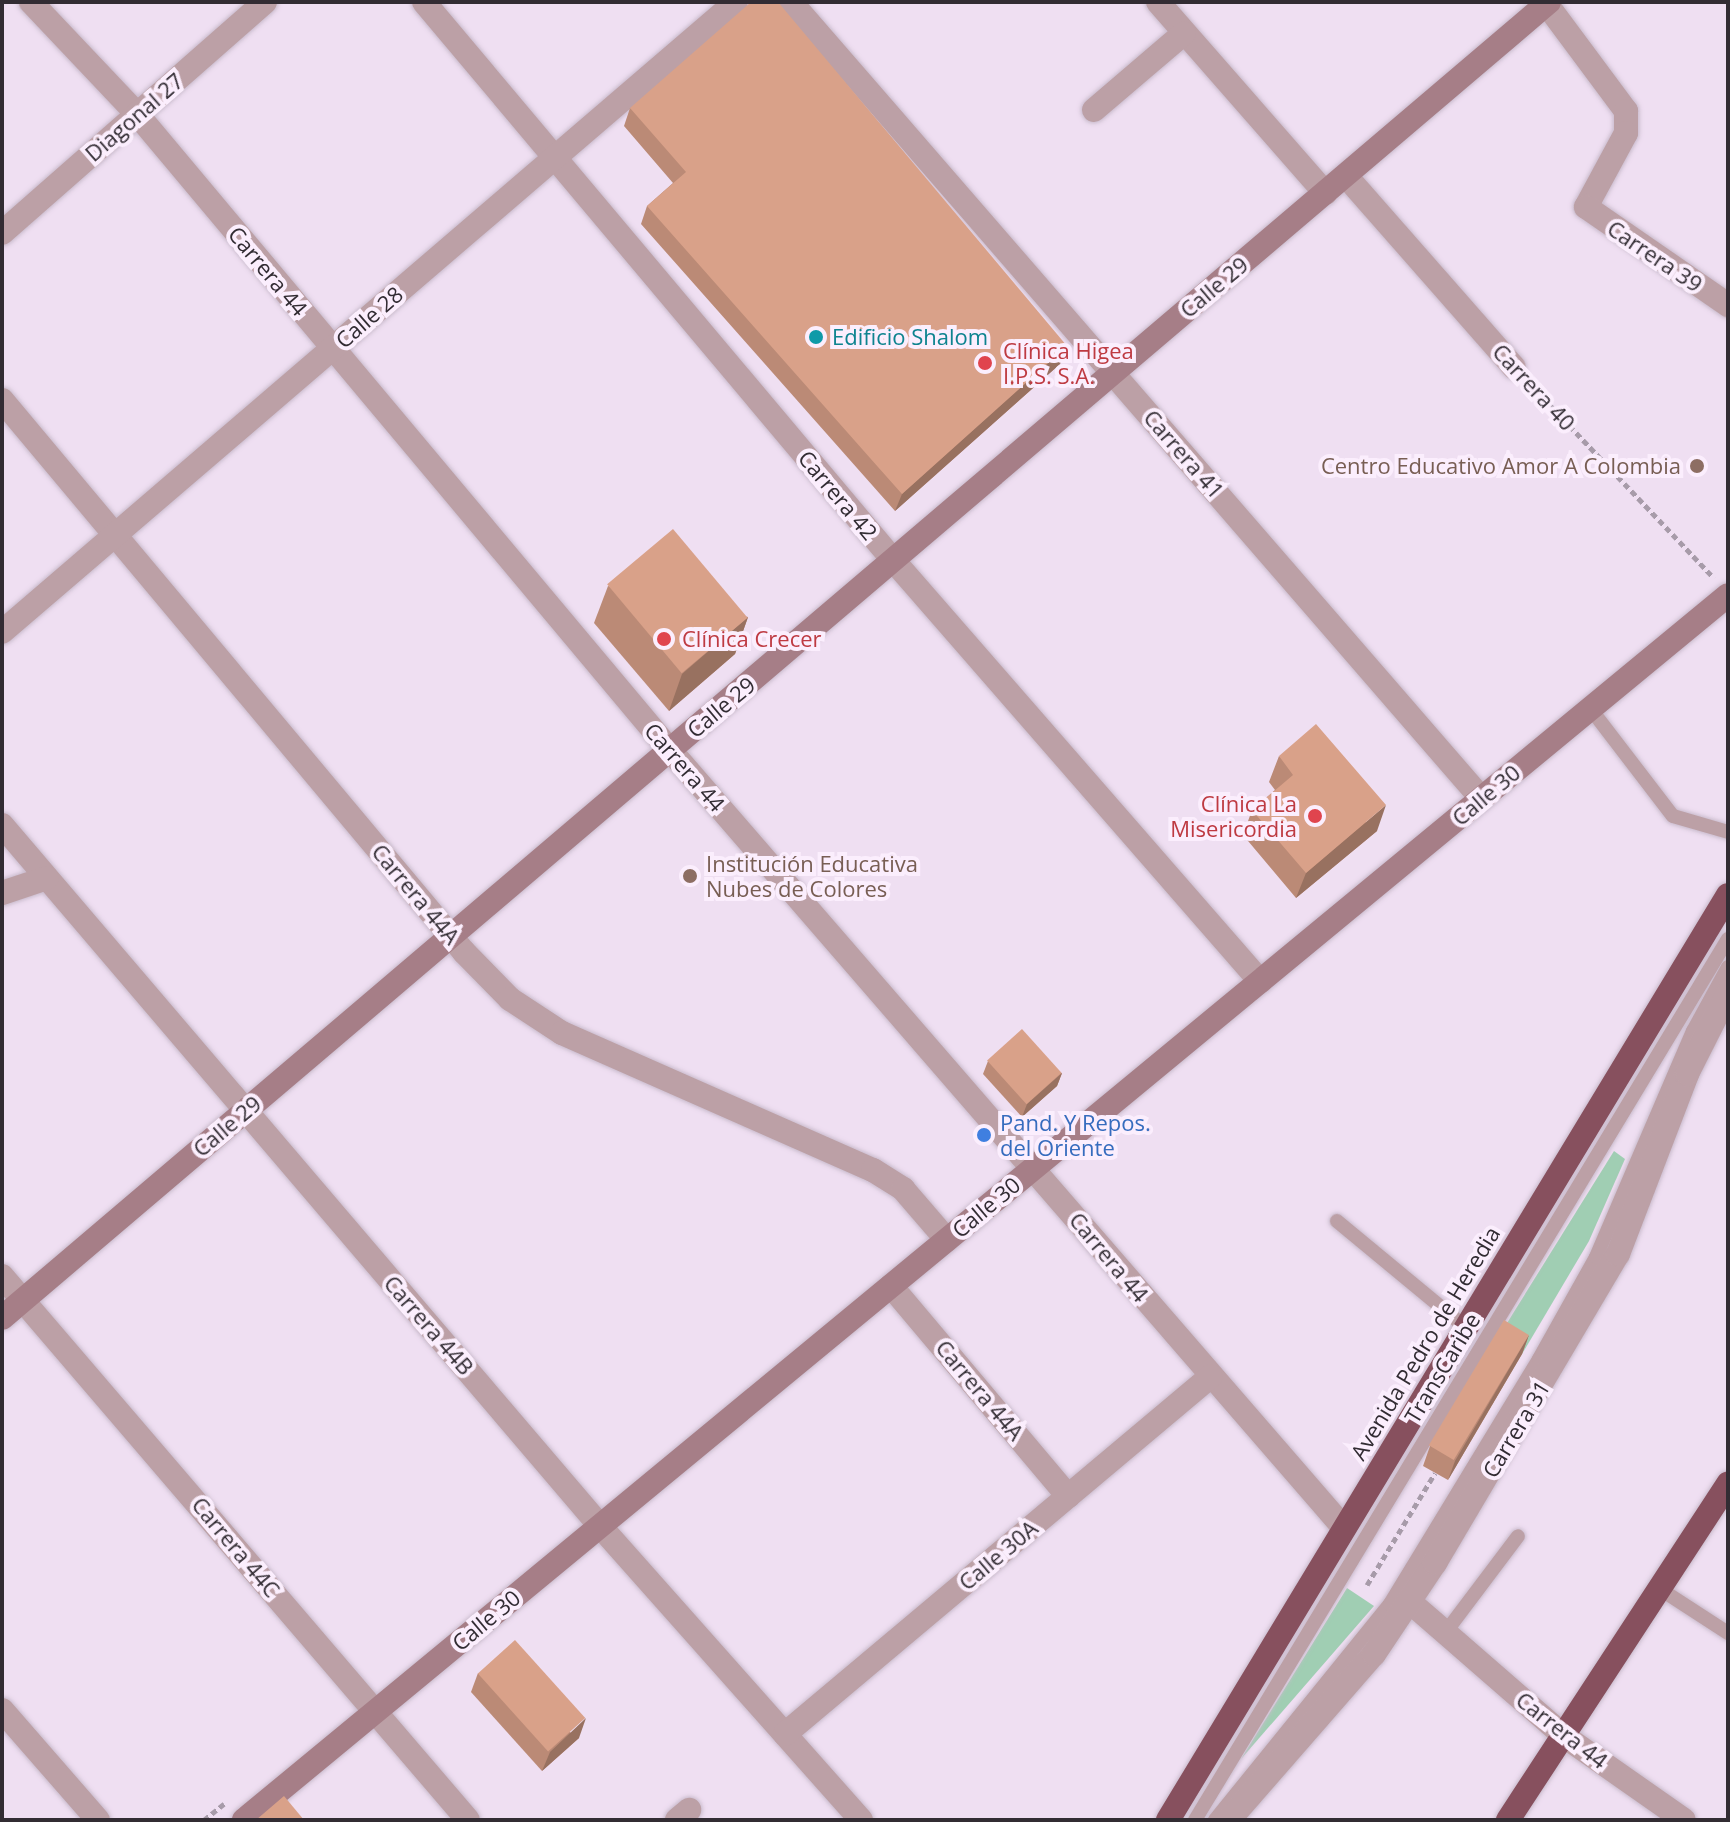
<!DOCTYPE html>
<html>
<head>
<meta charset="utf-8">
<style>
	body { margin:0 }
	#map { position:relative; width:1730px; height:1822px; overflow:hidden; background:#efdff2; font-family:"Open Sans",sans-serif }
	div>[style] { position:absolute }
	.green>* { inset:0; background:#a0ceb3 }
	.path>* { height:5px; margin-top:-2.5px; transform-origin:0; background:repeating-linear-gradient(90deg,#a79ba9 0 6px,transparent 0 10px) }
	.roads { filter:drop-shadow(0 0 2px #c9bbcc) drop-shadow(0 0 2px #c9bbcc) }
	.lane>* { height:14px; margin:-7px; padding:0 7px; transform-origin:7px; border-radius:7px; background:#bca0a6 }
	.street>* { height:24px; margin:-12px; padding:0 12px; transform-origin:12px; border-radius:12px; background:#bca0a6 }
	.secondary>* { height:24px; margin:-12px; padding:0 12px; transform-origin:12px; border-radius:12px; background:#a67e87 }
	.highway>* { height:24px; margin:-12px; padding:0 12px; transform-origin:12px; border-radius:12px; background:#87505e }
	.wall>* { inset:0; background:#bb8a76 }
	.shaded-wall>* { inset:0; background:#987160 }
	.building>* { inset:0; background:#d9a189; transform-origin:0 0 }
	.dots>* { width:22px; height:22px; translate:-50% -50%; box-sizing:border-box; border:4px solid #fbeefd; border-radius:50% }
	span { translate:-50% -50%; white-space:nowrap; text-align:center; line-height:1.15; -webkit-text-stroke:8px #fbeefd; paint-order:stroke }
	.street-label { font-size:22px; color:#322c33 }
	.culture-label { font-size:22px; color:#0d838f }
	.left { translate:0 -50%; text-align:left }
	.health-label { font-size:22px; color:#be3a42 }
	.right { translate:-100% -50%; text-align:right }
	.education-label { font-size:22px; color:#785e54 }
	.shop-label { font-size:22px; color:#366cbe }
	.frame { position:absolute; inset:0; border:4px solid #322c33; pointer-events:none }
</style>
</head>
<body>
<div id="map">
	<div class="green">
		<i style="clip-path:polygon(1614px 1151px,1625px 1159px,1589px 1241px,1522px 1354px,1497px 1339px)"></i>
		<i style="clip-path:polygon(1347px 1588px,1374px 1606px,1241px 1759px)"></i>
	</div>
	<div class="path">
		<i style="left:1528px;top:382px;width:270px;rotate:46.5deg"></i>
		<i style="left:1367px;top:1585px;width:131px;rotate:-58.7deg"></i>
		<i style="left:204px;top:1820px;width:26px;rotate:-39deg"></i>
	</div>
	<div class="roads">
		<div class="lane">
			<i style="left:1590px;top:708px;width:136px;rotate:52.5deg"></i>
			<i style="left:1673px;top:816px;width:57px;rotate:16.2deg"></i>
			<i style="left:1337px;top:1221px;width:166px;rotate:39.6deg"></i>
			<i style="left:1660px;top:1589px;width:81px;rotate:32.9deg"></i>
			<i style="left:1445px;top:1633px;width:121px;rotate:-53deg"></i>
			<i style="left:1195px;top:1820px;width:1030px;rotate:-58.83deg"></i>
			<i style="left:1215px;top:1820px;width:278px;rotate:-51deg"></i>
			<i style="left:1390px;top:1604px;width:287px;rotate:-58.7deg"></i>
			<i style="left:1539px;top:1359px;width:117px;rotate:-60.8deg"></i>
			<i style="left:1596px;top:1257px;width:246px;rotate:-66.8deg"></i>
			<i style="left:1693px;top:1031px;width:73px;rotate:-61.3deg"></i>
		</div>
		<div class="street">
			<i style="left:31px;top:2px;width:154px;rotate:46.6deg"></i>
			<i style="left:137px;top:114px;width:830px;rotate:50.04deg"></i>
			<i style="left:670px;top:750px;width:1029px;rotate:49.1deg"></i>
			<i style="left:424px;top:2px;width:729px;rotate:49.95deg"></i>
			<i style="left:893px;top:560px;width:559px;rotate:48.92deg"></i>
			<i style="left:791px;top:2px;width:1053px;rotate:49.08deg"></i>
			<i style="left:1158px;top:2px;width:254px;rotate:48.8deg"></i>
			<i style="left:1545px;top:2px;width:136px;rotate:53.4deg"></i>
			<i style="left:1626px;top:111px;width:22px;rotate:90deg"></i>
			<i style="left:1626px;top:133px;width:84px;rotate:118.4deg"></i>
			<i style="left:1586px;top:207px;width:173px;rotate:34.6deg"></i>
			<i style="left:1094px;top:110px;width:118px;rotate:-40.5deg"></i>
			<i style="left:1346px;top:176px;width:254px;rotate:48.7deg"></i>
			<i style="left:2px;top:233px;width:350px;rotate:-41.3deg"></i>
			<i style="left:2px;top:400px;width:720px;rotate:50.07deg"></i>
			<i style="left:464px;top:952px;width:66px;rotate:45.6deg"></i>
			<i style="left:510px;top:999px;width:62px;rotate:33.2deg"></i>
			<i style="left:562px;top:1033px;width:340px;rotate:23.8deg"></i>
			<i style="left:873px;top:1170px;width:36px;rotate:32deg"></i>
			<i style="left:903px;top:1189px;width:67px;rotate:49.2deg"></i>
			<i style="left:2px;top:632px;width:967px;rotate:-40.64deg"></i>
			<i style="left:2px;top:825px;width:921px;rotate:49.53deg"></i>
			<i style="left:600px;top:1526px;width:393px;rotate:48.4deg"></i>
			<i style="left:2px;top:893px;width:47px;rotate:-18.4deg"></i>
			<i style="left:2px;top:1276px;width:716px;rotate:49.42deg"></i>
			<i style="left:891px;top:1286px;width:275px;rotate:49.9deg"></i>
			<i style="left:1410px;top:1602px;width:204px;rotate:41deg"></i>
			<i style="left:1564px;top:1736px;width:146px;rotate:35deg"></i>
			<i style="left:2px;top:1710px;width:146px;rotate:48.9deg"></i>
			<i style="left:785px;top:1734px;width:556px;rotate:-40.04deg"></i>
			<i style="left:677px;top:1820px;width:16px;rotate:-40deg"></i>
			<i style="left:1229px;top:1820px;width:220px;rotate:-48.9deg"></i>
			<i style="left:1374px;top:1654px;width:110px;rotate:-56.2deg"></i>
			<i style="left:1435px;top:1563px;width:359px;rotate:-59.4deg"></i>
			<i style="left:1618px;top:1254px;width:193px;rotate:-69deg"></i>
			<i style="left:1687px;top:1074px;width:91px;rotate:-63.2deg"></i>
		</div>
		<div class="secondary">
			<i style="left:2px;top:1318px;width:2031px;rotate:-40.39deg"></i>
			<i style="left:244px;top:1820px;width:1924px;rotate:-39.54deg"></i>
		</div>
		<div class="highway">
			<i style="left:1168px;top:1820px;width:1081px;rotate:-58.81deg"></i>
			<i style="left:1508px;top:1820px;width:402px;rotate:-56.8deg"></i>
		</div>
	</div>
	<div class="wall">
		<i style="clip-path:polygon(630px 108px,1067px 346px,1060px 364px,895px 511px,641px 224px,647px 206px,673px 183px,624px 126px)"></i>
		<i style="clip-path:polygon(608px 586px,748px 617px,735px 654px,669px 711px,594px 623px)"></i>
		<i style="clip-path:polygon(1279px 756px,1377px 831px,1296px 898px,1243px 835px,1252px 810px,1275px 790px,1269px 782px)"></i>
		<i style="clip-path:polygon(988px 1061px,1062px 1073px,1057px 1086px,1022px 1117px,983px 1074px)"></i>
		<i style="clip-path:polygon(1529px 1335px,1522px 1354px,1448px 1480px,1423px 1466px,1430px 1446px)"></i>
		<i style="clip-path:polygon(478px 1673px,579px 1738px,542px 1771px,471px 1692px)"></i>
	</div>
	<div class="shaded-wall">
		<i style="clip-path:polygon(1067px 346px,1060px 364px,895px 511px,902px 494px)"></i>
		<i style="clip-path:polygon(748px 617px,735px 654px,669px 711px,682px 674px)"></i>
		<i style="clip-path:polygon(1386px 805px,1377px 831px,1296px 898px,1306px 873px)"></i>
		<i style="clip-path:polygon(1062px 1073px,1057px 1086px,1022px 1117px,1027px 1104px)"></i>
		<i style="clip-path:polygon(1529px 1335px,1522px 1354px,1448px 1480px,1455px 1461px)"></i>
		<i style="clip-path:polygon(586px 1718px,579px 1738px,542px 1771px,550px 1752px)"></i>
	</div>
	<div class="building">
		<i style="clip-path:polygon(751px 2px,778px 2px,1067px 346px,902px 494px,647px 206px,686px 172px,630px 108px)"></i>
		<i style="left:673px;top:529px;width:116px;height:86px;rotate:50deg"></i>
		<i style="clip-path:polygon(1316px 724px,1386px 805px,1306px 873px,1252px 810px,1293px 775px,1279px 756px)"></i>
		<i style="left:1022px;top:1029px;width:59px;height:47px;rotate:48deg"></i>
		<i style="left:1504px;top:1320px;width:29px;height:146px;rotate:31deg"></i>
		<i style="left:515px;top:1640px;width:105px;height:50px;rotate:48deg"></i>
		<i style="clip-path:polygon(284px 1796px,304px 1820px,256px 1820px)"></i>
	</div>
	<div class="dots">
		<i style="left:816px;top:337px;background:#0f9aa8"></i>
		<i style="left:985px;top:363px;background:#e0444e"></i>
		<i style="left:1697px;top:466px;background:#8d6e63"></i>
		<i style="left:664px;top:639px;background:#e0444e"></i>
		<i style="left:1315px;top:816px;background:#e0444e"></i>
		<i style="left:690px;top:876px;background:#8d6e63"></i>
		<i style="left:984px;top:1135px;background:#3f7fe0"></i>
	</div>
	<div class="street-label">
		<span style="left:134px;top:117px;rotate:-41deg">Diagonal 27</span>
		<span style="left:1655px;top:256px;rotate:34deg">Carrera 39</span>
		<span style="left:268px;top:271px;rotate:50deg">Carrera 44</span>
		<span style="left:1214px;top:287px;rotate:-40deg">Calle 29</span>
		<span style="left:369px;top:317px;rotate:-41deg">Calle 28</span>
		<span style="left:1534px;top:387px;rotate:47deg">Carrera 40</span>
		<span style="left:1184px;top:454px;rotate:49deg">Carrera 41</span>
		<span style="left:838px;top:495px;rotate:50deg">Carrera 42</span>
		<span style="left:721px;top:707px;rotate:-40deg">Calle 29</span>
		<span style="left:685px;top:767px;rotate:49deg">Carrera 44</span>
		<span style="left:1486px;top:795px;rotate:-40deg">Calle 30</span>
		<span style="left:416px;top:894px;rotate:50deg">Carrera 44A</span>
		<span style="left:227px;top:1126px;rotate:-40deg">Calle 29</span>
		<span style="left:986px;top:1207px;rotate:-40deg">Calle 30</span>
		<span style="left:1109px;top:1257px;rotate:50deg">Carrera 44</span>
		<span style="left:429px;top:1325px;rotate:49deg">Carrera 44B</span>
		<span style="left:1425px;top:1343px;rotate:-59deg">Avenida Pedro de Heredia</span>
		<span style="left:1442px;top:1368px;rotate:-59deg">TransCaribe</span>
		<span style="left:980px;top:1390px;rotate:50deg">Carrera 44A</span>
		<span style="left:1516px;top:1429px;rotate:-59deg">Carrera 31</span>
		<span style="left:236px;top:1547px;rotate:50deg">Carrera 44C</span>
		<span style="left:998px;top:1555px;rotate:-40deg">Calle 30A</span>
		<span style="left:486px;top:1620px;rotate:-40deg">Calle 30</span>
		<span style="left:1562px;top:1730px;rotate:38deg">Carrera 44</span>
	</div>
	<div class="culture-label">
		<span class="left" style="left:832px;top:337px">Edificio Shalom</span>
	</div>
	<div class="health-label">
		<span class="left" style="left:1003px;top:363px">Clínica Higea<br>I.P.S. S.A.</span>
		<span class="left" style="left:682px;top:639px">Clínica Crecer</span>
		<span class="right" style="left:1297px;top:816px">Clínica La<br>Misericordia</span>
	</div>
	<div class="education-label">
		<span class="right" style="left:1681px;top:466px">Centro Educativo Amor A Colombia</span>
		<span class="left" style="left:706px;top:876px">Institución Educativa<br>Nubes de Colores</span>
	</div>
	<div class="shop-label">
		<span class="left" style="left:1000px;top:1135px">Pand. Y Repos.<br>del Oriente</span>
	</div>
	<div class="frame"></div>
</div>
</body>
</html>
